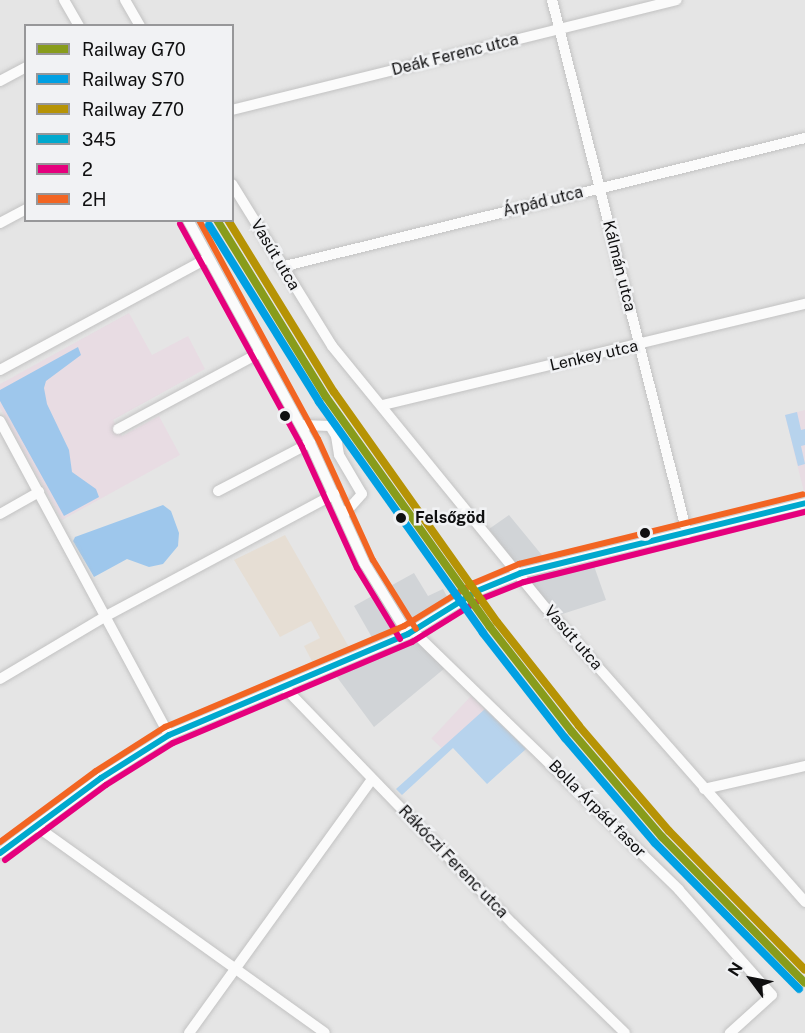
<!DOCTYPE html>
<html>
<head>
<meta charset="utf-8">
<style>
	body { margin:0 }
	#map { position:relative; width:805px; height:1033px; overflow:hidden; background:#e5e5e5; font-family:"Public Sans",sans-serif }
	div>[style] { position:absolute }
	.built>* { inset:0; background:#d1d4d7 }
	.industrial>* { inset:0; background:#e6ded4 }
	.education>* { inset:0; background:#e8dce3; transform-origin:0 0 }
	.green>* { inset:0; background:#b7d3ed }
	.forest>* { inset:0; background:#9ec7ec }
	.roads { filter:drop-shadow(0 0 2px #c2c2c2) drop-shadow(0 0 2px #c2c2c2) }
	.minor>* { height:10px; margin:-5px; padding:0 5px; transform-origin:5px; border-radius:5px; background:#fbfbfb }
	.bus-1>* { height:6px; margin:-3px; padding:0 3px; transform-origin:3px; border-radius:3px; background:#00a9ce }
	.bus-2>* { height:6px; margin:-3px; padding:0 3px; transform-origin:3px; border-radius:3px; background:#e5007d }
	.bus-3>* { height:6px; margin:-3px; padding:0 3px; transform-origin:3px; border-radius:3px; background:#f26522 }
	.rail-1>* { height:8px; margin:-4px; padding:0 4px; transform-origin:4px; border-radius:4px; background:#889c1b }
	.rail-2>* { height:8px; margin:-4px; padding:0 4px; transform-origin:4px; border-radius:4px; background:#00a0e3 }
	.rail-3>* { height:8px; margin:-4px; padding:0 4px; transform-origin:4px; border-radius:4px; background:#b69305 }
	.dots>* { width:16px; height:16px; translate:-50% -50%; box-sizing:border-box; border:3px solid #f1f2f4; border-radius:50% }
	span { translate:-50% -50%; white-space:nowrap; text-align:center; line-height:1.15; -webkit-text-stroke:5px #f1f2f4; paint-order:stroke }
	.street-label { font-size:16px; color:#0f0f10 }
	.stop-label { font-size:16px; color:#0f0f10; font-weight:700 }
	.left { translate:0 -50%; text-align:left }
	.legend { position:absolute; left:24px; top:24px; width:210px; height:198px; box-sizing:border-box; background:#f1f2f4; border:2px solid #979799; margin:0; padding:8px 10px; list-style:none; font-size:18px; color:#0f0f10 }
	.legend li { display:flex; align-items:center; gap:12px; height:30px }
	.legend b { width:30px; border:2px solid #979799 }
	.north { position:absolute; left:721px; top:949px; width:60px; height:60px; -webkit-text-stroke:4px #f1f2f4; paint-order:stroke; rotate:302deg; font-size:16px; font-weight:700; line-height:24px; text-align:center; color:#0f0f10 }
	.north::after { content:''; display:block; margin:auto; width:21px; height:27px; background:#0f0f10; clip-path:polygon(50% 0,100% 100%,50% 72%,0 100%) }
</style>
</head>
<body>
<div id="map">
	<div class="built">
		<i style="clip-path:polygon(509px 515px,555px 571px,594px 566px,606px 600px,556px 616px,489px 529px)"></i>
		<i style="clip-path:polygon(414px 573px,428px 596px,443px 589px,455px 611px,414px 636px,445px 668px,374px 727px,325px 661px,374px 641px,354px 606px)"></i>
	</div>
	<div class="industrial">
		<i style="clip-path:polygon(285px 535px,350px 649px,314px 665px,304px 646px,320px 638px,311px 621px,280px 637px,234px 560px)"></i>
	</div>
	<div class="education">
		<i style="clip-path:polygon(129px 313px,152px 355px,188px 336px,205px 369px,113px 420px,122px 436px,159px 416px,180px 455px,62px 520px,0 408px,0 384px)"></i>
		<i style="clip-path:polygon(805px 410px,805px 491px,804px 492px,785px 415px)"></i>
		<i style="left:471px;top:696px;width:19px;height:58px;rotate:43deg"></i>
	</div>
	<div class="green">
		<i style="clip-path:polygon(797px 412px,801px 430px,805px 429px,805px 445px,801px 446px,805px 464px,798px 466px,785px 415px)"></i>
		<i style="clip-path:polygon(485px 709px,526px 749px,487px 784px,453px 748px,402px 795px,396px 789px)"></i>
	</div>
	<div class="forest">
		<i style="clip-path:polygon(78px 347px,81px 355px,46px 381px,44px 388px,47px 404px,69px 450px,72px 472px,96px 489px,99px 497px,64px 516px,0 401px,0 390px)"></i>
		<i style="clip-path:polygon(163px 505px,171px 511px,179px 533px,178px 546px,163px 564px,149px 567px,127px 559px,94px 577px,73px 541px,75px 537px)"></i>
	</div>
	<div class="roads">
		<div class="minor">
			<i style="left:64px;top:0;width:30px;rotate:60deg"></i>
			<i style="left:125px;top:0;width:30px;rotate:60deg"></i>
			<i style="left:552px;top:0;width:550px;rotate:75.79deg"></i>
			<i style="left:0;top:81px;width:30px;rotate:-28deg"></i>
			<i style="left:232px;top:110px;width:458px;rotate:-13.9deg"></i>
			<i style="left:232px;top:184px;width:190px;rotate:58.3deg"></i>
			<i style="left:332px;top:346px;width:338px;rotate:50.8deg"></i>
			<i style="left:546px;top:608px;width:392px;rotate:48.6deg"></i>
			<i style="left:188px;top:220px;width:254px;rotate:61.3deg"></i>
			<i style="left:310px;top:443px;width:133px;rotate:65.6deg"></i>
			<i style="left:365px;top:564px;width:82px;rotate:58.4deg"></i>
			<i style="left:0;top:223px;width:30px;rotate:-28deg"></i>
			<i style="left:281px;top:267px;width:540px;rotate:-13.83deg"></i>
			<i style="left:0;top:370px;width:236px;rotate:-28.3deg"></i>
			<i style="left:383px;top:405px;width:434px;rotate:-13.5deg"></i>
			<i style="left:0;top:421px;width:357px;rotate:61.7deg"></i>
			<i style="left:301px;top:425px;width:29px;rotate:2deg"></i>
			<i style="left:330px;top:426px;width:12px;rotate:59deg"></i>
			<i style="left:336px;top:436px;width:19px;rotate:81deg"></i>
			<i style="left:339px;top:455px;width:45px;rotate:59.5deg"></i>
			<i style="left:362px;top:494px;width:27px;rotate:132deg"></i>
			<i style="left:118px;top:429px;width:162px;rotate:-28.3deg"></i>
			<i style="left:218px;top:491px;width:104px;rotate:-27.6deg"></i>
			<i style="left:0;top:514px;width:45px;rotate:-29.4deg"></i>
			<i style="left:413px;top:631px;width:371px;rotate:44.2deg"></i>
			<i style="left:679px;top:890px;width:140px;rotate:48.5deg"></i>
			<i style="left:772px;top:995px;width:57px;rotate:137.9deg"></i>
			<i style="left:0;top:679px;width:126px;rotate:-30.7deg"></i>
			<i style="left:108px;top:615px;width:257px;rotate:-28.1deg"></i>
			<i style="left:284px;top:687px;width:330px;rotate:46deg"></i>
			<i style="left:513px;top:924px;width:156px;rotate:44.2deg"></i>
			<i style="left:704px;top:789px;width:104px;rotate:-12.8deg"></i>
			<i style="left:36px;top:826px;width:355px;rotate:35.6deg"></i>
			<i style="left:0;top:853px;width:126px;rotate:-36.6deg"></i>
			<i style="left:101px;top:778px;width:80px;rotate:-32.3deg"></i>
			<i style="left:169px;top:735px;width:259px;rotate:-22.9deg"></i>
			<i style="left:408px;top:634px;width:81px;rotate:-31.9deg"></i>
			<i style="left:477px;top:591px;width:48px;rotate:-22.2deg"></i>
			<i style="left:521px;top:573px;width:292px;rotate:-13.8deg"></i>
			<i style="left:189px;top:1033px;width:313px;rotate:-54.2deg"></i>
		</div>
	</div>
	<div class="bus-1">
		<i style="left:0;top:853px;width:126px;rotate:-36.6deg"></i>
		<i style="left:101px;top:778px;width:80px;rotate:-32.3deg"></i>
		<i style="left:169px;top:735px;width:259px;rotate:-22.9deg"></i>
		<i style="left:408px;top:634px;width:81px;rotate:-31.9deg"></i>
		<i style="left:477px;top:591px;width:48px;rotate:-22.2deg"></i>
		<i style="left:521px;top:573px;width:292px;rotate:-13.8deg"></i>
	</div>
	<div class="bus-2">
		<i style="left:180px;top:224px;width:254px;rotate:61.3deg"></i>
		<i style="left:302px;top:447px;width:133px;rotate:65.6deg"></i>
		<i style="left:357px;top:568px;width:83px;rotate:58.8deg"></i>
		<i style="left:5px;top:860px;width:126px;rotate:-36.6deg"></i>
		<i style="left:106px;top:785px;width:79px;rotate:-32.1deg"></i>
		<i style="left:173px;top:743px;width:259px;rotate:-22.9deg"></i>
		<i style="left:412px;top:642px;width:81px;rotate:-31.9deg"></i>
		<i style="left:481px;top:599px;width:46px;rotate:-21.6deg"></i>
		<i style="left:524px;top:582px;width:290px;rotate:-14deg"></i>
	</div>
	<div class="bus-3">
		<i style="left:199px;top:220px;width:249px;rotate:61.5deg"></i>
		<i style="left:318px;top:439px;width:133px;rotate:65.6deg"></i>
		<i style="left:373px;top:560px;width:81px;rotate:58.1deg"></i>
		<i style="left:0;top:842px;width:119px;rotate:-36.5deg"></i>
		<i style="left:96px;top:771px;width:82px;rotate:-32.5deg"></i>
		<i style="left:165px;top:727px;width:259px;rotate:-22.9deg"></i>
		<i style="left:404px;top:626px;width:82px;rotate:-31.6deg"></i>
		<i style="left:474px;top:583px;width:49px;rotate:-22.9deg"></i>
		<i style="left:519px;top:564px;width:292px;rotate:-13.8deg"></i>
	</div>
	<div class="rail-1">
		<i style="left:217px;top:220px;width:208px;rotate:58.4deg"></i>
		<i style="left:326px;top:397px;width:282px;rotate:54.5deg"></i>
		<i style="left:490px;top:627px;width:133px;rotate:52deg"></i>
		<i style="left:572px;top:732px;width:138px;rotate:49.4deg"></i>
		<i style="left:662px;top:837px;width:204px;rotate:45.6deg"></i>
	</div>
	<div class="rail-2">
		<i style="left:209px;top:225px;width:208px;rotate:58.1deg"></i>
		<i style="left:319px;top:402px;width:283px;rotate:54.6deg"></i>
		<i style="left:483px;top:633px;width:133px;rotate:52deg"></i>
		<i style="left:565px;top:738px;width:138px;rotate:49.4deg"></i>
		<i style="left:655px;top:843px;width:205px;rotate:45.4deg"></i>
	</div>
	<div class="rail-3">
		<i style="left:228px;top:220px;width:202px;rotate:58.4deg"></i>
		<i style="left:334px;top:392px;width:282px;rotate:54.7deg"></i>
		<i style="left:497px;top:622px;width:132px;rotate:51.7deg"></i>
		<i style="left:579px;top:726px;width:138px;rotate:49.4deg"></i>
		<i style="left:669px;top:831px;width:194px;rotate:45.6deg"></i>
	</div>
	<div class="dots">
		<i style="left:285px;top:416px;background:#0f0f10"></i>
		<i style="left:401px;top:518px;background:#0f0f10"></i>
		<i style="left:645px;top:533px;background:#0f0f10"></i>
	</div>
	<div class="street-label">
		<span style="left:455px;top:55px;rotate:-14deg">Deák Ferenc utca</span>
		<span style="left:543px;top:202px;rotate:-14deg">Árpád utca</span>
		<span style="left:275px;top:255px;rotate:59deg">Vasút utca</span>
		<span style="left:619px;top:266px;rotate:76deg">Kálmán utca</span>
		<span style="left:594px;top:356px;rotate:-13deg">Lenkey utca</span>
		<span style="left:573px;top:638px;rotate:49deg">Vasút utca</span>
		<span style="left:597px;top:809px;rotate:45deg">Bolla Árpád fasor</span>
		<span style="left:453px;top:862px;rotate:46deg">Rákóczi Ferenc utca</span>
	</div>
	<div class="stop-label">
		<span class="left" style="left:415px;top:518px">Felsőgöd</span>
	</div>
	<ul class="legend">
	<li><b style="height:8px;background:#889c1b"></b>Railway G70</li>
	<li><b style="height:8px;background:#00a0e3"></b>Railway S70</li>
	<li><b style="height:8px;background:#b69305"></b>Railway Z70</li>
	<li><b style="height:8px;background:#00a9ce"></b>345</li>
	<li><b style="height:8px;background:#e5007d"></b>2</li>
	<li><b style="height:8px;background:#f26522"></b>2H</li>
	</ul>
	<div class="north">N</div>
</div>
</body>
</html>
